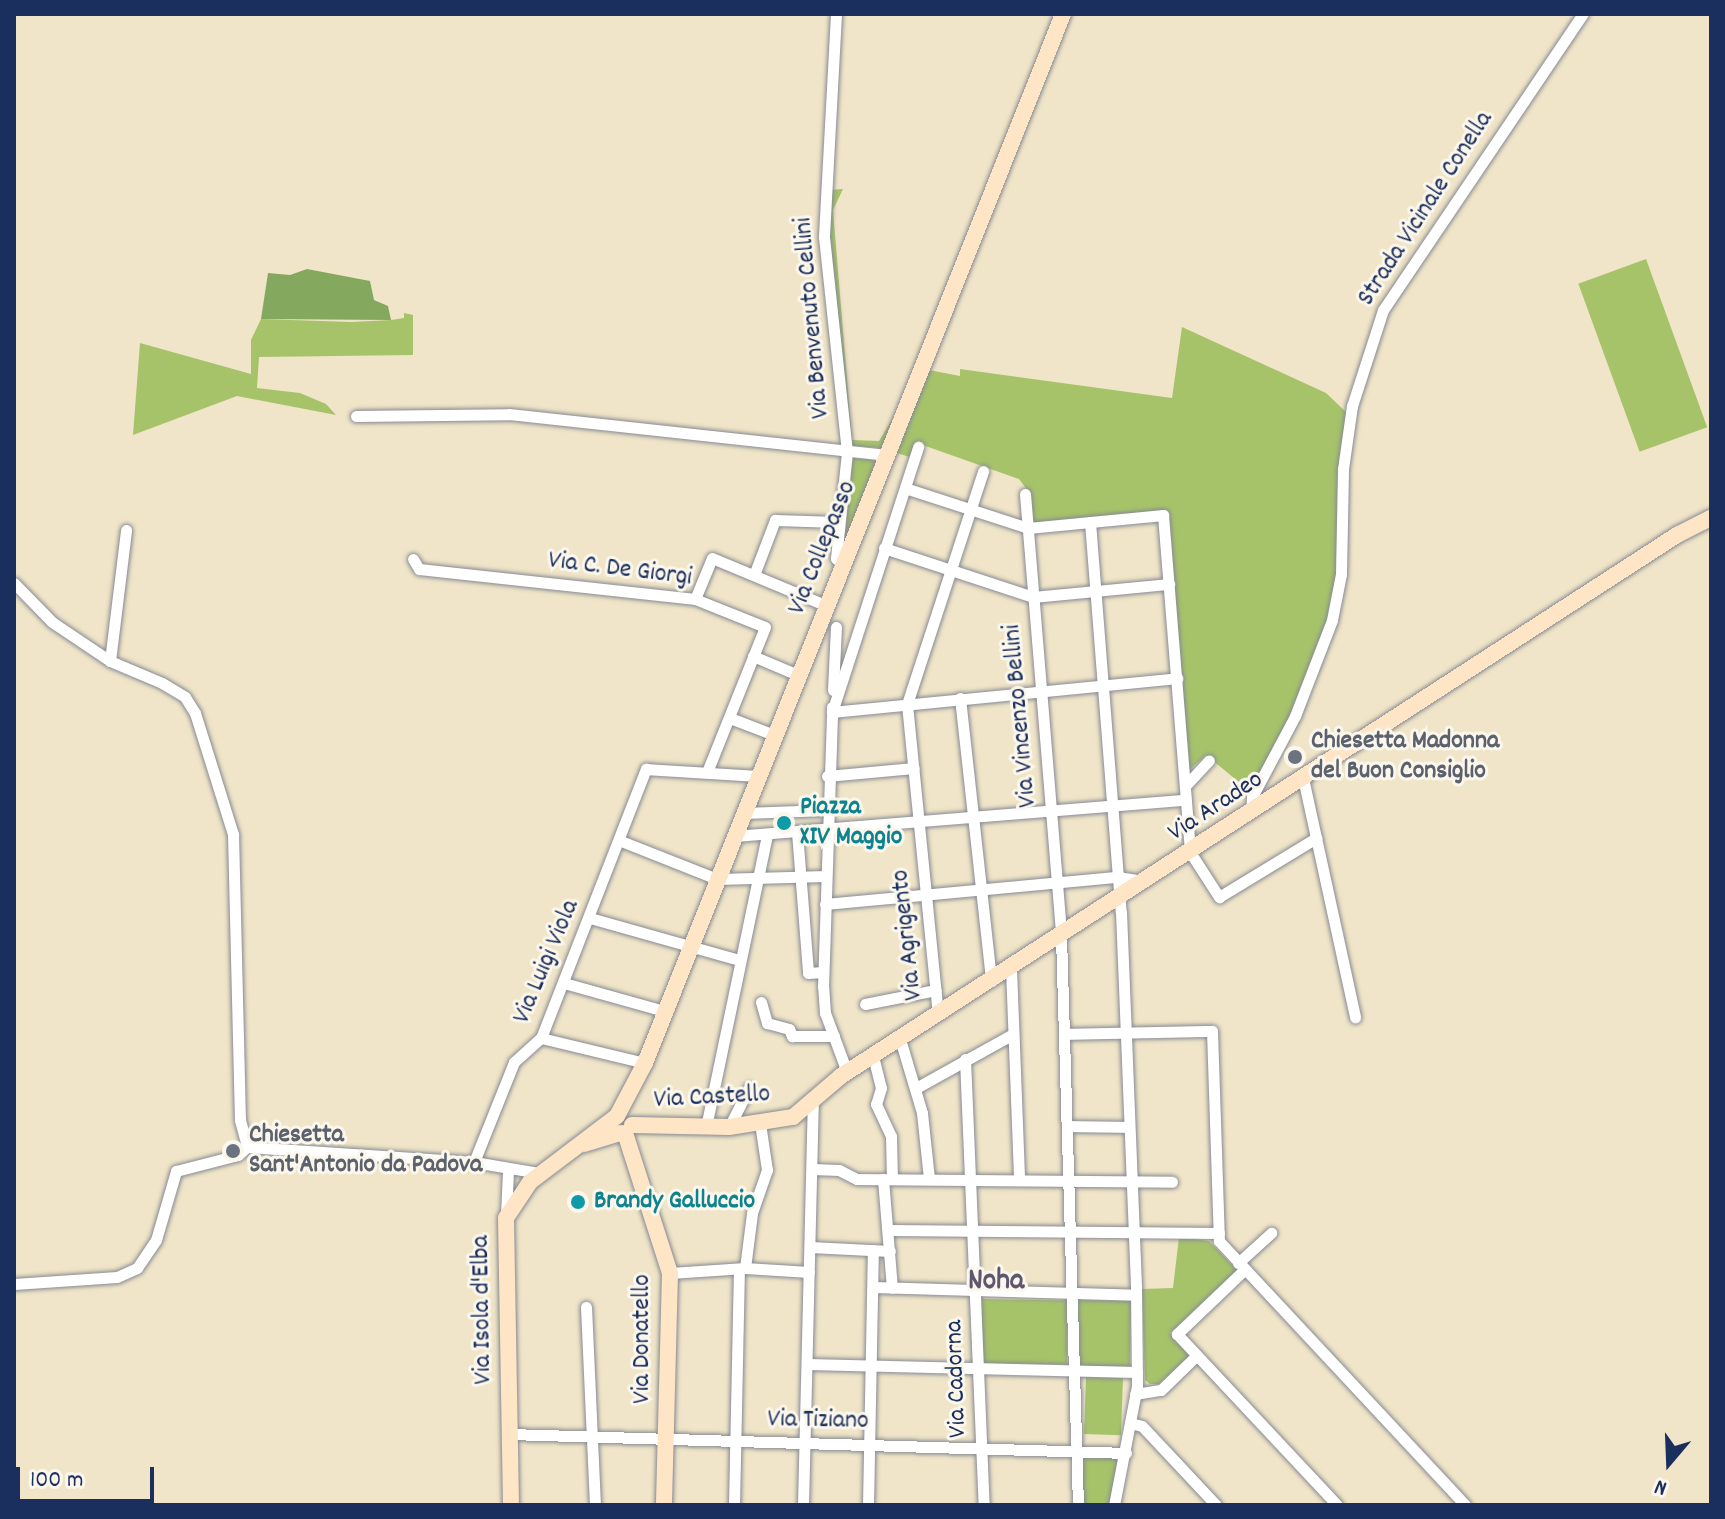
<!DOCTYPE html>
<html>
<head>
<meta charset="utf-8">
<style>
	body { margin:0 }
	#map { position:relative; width:1725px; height:1519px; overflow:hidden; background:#f0e5c8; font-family:Dekko,sans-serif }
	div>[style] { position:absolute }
	.green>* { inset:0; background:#a6c36a; transform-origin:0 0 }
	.forest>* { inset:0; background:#84a95e }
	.roads { filter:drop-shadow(0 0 2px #868a93) drop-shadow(0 0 2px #868a93) }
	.street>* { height:11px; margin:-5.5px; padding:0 5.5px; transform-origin:5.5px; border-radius:5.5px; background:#fff }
	.secondary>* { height:16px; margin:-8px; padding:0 8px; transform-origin:8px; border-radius:8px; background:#fde5c5 }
	.dots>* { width:22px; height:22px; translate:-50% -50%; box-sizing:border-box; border:4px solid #fbf7ec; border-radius:50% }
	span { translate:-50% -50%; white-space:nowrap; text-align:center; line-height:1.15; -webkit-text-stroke:6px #fbf7ec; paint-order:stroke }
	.street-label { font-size:26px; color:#1b2f5e }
	.worship-label { font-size:26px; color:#5b616d; font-weight:700 }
	.left { translate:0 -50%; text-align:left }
	.culture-label { font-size:26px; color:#0d838f; font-weight:700 }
	.quarter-label { font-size:30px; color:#5f576f; font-weight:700 }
	.frame { position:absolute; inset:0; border:16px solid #1b2f5e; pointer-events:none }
	.north { position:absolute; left:1629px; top:1423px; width:80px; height:80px; -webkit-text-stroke:6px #fbf7ec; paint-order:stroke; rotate:199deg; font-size:22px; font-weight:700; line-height:32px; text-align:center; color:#1b2f5e }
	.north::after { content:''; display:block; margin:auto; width:28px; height:36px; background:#1b2f5e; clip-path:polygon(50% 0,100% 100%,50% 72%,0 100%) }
	.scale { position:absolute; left:16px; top:1467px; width:138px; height:36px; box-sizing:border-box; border:4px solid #1b2f5e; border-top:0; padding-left:10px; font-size:24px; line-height:28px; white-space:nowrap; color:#1b2f5e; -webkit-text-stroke:6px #fbf7ec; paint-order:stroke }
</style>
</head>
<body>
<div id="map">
	<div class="green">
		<i style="clip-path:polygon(843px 189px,833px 210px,852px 440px,879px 441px,900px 406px,884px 448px,851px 446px,828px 230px,829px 190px)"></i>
		<i style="left:1646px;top:259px;width:179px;height:72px;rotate:70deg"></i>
		<i style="clip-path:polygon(404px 313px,413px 315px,413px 355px,259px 357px,257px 388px,300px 393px,326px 404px,336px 415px,237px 396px,133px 435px,140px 343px,251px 374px,251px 340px,261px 319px,351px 322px,391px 320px,404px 318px)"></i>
		<i style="clip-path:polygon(1182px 327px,1326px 393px,1347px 413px,1339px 558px,1328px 619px,1291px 716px,1251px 792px,1206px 755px,1189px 770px,1168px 512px,1032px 523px,1028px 491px,1019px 479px,917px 443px,910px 457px,893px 452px,929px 370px,960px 376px,960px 369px,1172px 398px)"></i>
		<i style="clip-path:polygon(853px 458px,877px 460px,845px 543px,850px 461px)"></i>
		<i style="clip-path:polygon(1179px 1237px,1209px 1241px,1237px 1270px,1170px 1333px,1190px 1355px,1159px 1384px,1150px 1384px,1145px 1380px,1142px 1289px,1173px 1288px)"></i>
		<i style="left:982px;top:1299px;width:86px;height:64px;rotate:1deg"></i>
		<i style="left:1076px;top:1300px;width:55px;height:66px;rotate:1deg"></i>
		<i style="left:1086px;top:1377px;width:37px;height:57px;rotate:2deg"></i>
		<i style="clip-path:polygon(1081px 1457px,1118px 1458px,1109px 1505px,1083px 1505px)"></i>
	</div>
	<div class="forest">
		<i style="clip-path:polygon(307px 269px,370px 281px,374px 300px,388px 306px,391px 320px,261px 319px,268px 273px,290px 275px)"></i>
	</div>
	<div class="roads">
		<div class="street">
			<i style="left:836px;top:14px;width:223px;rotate:93.1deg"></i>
			<i style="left:824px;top:237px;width:216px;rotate:83.9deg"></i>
			<i style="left:847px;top:452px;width:107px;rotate:95.9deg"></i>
			<i style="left:836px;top:558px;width:11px;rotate:49deg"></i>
			<i style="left:356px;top:416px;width:153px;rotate:-0.7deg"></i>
			<i style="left:509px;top:414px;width:380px;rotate:6.2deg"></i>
			<i style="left:905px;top:488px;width:129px;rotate:18deg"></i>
			<i style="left:1028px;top:528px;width:136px;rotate:-5.5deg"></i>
			<i style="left:1163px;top:515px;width:338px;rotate:85.4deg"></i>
			<i style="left:1190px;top:852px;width:54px;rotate:57.2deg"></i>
			<i style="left:1219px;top:897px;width:114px;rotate:-31.3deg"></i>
			<i style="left:1025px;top:494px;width:443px;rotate:85.3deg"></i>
			<i style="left:1061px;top:936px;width:569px;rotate:88.29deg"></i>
			<i style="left:1090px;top:522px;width:391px;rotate:85.5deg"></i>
			<i style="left:1121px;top:912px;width:376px;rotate:87.7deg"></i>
			<i style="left:1136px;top:1288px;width:98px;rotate:89.4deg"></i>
			<i style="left:1137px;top:1386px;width:121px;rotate:100.9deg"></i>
			<i style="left:884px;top:548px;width:157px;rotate:18.2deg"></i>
			<i style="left:1033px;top:597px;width:137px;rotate:-5.5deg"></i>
			<i style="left:413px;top:559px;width:12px;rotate:59deg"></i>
			<i style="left:419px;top:569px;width:278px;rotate:6.2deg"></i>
			<i style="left:695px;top:599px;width:75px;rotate:21.8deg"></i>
			<i style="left:765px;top:627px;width:156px;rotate:111.8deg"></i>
			<i style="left:754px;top:575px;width:59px;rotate:-69.1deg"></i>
			<i style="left:775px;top:520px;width:63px;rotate:1.8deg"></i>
			<i style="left:14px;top:583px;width:54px;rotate:45.7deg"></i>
			<i style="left:52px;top:622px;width:70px;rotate:33.9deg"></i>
			<i style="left:110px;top:661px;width:56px;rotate:22.9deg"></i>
			<i style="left:162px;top:683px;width:27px;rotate:31deg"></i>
			<i style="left:185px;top:697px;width:19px;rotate:58deg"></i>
			<i style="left:195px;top:713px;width:127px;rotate:72.6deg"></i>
			<i style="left:233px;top:834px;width:286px;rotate:88.6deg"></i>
			<i style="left:240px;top:1120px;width:28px;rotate:75deg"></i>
			<i style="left:247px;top:1147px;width:227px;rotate:3.8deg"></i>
			<i style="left:474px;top:1162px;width:67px;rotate:9.5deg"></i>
			<i style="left:695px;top:599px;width:44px;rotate:-67.5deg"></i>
			<i style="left:712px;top:558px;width:122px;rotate:22.6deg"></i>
			<i style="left:753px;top:656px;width:49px;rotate:22.9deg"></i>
			<i style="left:110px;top:661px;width:132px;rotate:-83deg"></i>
			<i style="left:833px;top:690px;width:63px;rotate:-87.3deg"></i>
			<i style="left:960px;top:698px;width:285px;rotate:83.7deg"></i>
			<i style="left:832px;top:707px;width:5px;rotate:90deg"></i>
			<i style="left:832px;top:712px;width:347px;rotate:-5.6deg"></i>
			<i style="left:730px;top:718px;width:47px;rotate:21.1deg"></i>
			<i style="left:827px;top:776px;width:87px;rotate:-5.3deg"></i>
			<i style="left:1303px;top:778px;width:245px;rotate:77.7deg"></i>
			<i style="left:1185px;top:786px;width:35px;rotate:-47deg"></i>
			<i style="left:1251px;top:812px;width:15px;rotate:-86deg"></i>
			<i style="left:1252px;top:797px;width:92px;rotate:-62deg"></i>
			<i style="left:1295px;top:716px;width:103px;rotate:-68.9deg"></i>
			<i style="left:1332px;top:620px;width:47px;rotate:-78.9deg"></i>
			<i style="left:1341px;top:574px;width:105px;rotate:-88.9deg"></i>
			<i style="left:1343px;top:469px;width:64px;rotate:-81.9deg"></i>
			<i style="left:1352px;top:406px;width:101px;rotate:-72.1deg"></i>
			<i style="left:1383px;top:310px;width:357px;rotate:-56deg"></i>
			<i style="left:743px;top:813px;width:84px;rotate:-2deg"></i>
			<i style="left:797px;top:832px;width:141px;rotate:85.5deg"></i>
			<i style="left:808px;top:973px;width:15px;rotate:-4deg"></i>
			<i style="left:734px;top:836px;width:453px;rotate:-4.6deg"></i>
			<i style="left:621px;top:841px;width:103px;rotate:21.6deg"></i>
			<i style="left:717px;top:879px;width:109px;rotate:-1.6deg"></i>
			<i style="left:825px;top:904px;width:294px;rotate:-5.3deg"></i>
			<i style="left:1118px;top:877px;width:25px;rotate:9deg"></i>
			<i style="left:590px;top:918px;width:155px;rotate:15.7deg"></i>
			<i style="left:1011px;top:968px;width:211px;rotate:87.8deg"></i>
			<i style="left:564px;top:983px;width:104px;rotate:15.6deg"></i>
			<i style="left:761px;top:1002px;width:22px;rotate:74deg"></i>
			<i style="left:767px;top:1023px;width:23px;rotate:15deg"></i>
			<i style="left:789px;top:1029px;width:8px;rotate:67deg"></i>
			<i style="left:792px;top:1036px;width:42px"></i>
			<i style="left:865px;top:1004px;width:72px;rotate:-11.2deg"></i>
			<i style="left:938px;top:1015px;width:313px;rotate:-95.7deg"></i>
			<i style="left:907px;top:704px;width:245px;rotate:-71.9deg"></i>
			<i style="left:1065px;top:1034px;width:147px;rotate:-1.2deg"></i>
			<i style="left:1212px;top:1031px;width:210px;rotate:88.1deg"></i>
			<i style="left:1219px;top:1241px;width:361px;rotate:47deg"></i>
			<i style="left:541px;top:1038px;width:107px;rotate:13.5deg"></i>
			<i style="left:900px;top:1039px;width:77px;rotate:73.4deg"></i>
			<i style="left:922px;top:1113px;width:65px;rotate:83.9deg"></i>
			<i style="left:873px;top:1056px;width:33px;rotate:76deg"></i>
			<i style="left:881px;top:1088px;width:17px;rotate:107deg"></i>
			<i style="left:876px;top:1104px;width:35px;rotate:65deg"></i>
			<i style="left:891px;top:1136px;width:43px;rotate:88.7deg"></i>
			<i style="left:965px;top:1059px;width:446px;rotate:87.6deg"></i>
			<i style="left:847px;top:1072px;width:63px;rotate:-110.4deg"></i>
			<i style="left:825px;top:1013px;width:26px;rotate:-94deg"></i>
			<i style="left:823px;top:987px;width:275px;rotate:-88.1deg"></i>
			<i style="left:832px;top:712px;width:279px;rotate:-72deg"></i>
			<i style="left:916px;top:1088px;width:111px;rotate:-29.1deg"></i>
			<i style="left:1068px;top:1126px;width:61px;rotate:0.9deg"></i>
			<i style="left:706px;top:1127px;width:299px;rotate:-78.2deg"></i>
			<i style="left:729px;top:1127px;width:44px;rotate:-62.9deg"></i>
			<i style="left:474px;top:1162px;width:108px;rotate:-68.2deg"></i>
			<i style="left:514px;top:1062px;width:36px;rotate:-42deg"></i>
			<i style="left:541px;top:1038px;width:289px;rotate:-68.7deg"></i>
			<i style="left:646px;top:769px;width:111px;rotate:3.6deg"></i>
			<i style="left:812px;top:1169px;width:27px;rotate:2deg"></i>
			<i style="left:839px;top:1170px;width:20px;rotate:27deg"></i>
			<i style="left:857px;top:1179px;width:315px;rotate:0.5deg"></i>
			<i style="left:883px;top:1179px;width:109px;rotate:85.3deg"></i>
			<i style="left:506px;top:1215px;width:44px;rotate:-87.4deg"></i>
			<i style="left:889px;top:1230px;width:330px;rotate:0.5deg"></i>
			<i style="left:810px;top:1247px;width:80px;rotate:2.9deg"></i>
			<i style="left:1238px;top:1263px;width:45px;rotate:-42.3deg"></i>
			<i style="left:745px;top:1268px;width:55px;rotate:-82.7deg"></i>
			<i style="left:752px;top:1213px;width:46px;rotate:-70.8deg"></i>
			<i style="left:767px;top:1170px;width:48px;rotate:-98.5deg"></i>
			<i style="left:1244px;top:1270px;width:93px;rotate:136.3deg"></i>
			<i style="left:1177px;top:1334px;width:234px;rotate:46.9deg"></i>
			<i style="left:670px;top:1273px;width:75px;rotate:-3.8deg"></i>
			<i style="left:745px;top:1268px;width:64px;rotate:3.6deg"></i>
			<i style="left:14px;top:1284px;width:103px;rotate:-3.9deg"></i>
			<i style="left:117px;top:1277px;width:22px;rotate:-24deg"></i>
			<i style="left:137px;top:1268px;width:34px;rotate:-56deg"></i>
			<i style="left:156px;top:1240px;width:72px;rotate:-73.8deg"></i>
			<i style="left:176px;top:1171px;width:64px;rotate:-14.5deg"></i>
			<i style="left:238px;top:1155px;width:12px;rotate:-42deg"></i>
			<i style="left:873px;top:1287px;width:263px;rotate:1.7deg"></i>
			<i style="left:586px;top:1307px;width:198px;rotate:87.4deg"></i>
			<i style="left:807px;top:1364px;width:330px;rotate:1.4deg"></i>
			<i style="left:1135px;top:1394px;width:26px;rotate:-9deg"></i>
			<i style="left:1161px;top:1390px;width:49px;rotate:-44.2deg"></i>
			<i style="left:1130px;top:1423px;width:12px;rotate:14deg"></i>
			<i style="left:1142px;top:1426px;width:108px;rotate:46.9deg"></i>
			<i style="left:509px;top:1434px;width:617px;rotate:1.76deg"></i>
			<i style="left:734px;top:1505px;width:236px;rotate:-88.8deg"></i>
			<i style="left:803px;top:1505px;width:407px;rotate:-88.6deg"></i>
			<i style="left:868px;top:1505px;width:255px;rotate:-88.9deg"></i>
		</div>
		<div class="secondary">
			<i style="left:632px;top:1125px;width:97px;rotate:1.2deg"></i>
			<i style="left:729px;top:1127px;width:65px;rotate:-8.9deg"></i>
			<i style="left:793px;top:1117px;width:63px;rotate:-40.5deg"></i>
			<i style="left:841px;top:1076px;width:996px;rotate:-32.91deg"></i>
			<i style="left:1677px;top:535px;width:38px;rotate:-27deg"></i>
			<i style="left:625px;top:1133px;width:147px;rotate:72.2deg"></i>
			<i style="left:670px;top:1273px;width:232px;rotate:91.5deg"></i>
			<i style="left:584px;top:1144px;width:38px;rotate:-17deg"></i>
			<i style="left:511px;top:1505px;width:287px;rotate:-91deg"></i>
			<i style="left:506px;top:1218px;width:43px;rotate:-56.3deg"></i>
			<i style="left:530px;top:1182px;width:109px;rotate:-37.2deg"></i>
			<i style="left:617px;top:1116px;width:60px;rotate:-62.2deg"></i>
			<i style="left:645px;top:1063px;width:1129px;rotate:-68.27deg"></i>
		</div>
	</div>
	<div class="dots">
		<i style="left:1295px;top:757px;background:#6b7280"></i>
		<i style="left:784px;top:823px;background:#0f9aa8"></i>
		<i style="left:233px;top:1151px;background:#6b7280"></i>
		<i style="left:578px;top:1202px;background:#0f9aa8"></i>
	</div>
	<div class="street-label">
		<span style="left:1426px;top:209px;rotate:-57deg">Strada Vicinale Conella</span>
		<span style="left:813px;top:318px;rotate:-95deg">Via Benvenuto Cellini</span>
		<span style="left:823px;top:548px;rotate:-68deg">Via Collepasso</span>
		<span style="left:620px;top:570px;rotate:7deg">Via C. De Giorgi</span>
		<span style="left:1021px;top:716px;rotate:-95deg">Via Vincenzo Bellini</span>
		<span style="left:1216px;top:807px;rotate:-33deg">Via Aradeo</span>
		<span style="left:908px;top:935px;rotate:-96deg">Via Agrigento</span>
		<span style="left:547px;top:962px;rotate:-67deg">Via Luigi Viola</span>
		<span style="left:712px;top:1098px;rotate:-3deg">Via Castello</span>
		<span style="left:483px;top:1310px;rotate:-91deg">Via Isola d'Elba</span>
		<span style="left:643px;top:1339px;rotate:-90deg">Via Donatello</span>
		<span style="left:957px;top:1379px;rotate:-92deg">Via Cadorna</span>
		<span style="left:818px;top:1421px;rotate:1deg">Via Tiziano</span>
	</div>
	<div class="worship-label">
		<span class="left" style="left:1311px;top:757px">Chiesetta Madonna<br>del Buon Consiglio</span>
		<span class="left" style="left:249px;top:1151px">Chiesetta<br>Sant'Antonio da Padova</span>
	</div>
	<div class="culture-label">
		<span class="left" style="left:800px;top:823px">Piazza<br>XIV Maggio</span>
		<span class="left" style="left:594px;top:1202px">Brandy Galluccio</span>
	</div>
	<div class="quarter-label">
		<span style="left:996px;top:1283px">Noha</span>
	</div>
	<div class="frame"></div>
	<div class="north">N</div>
	<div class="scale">100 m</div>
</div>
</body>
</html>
